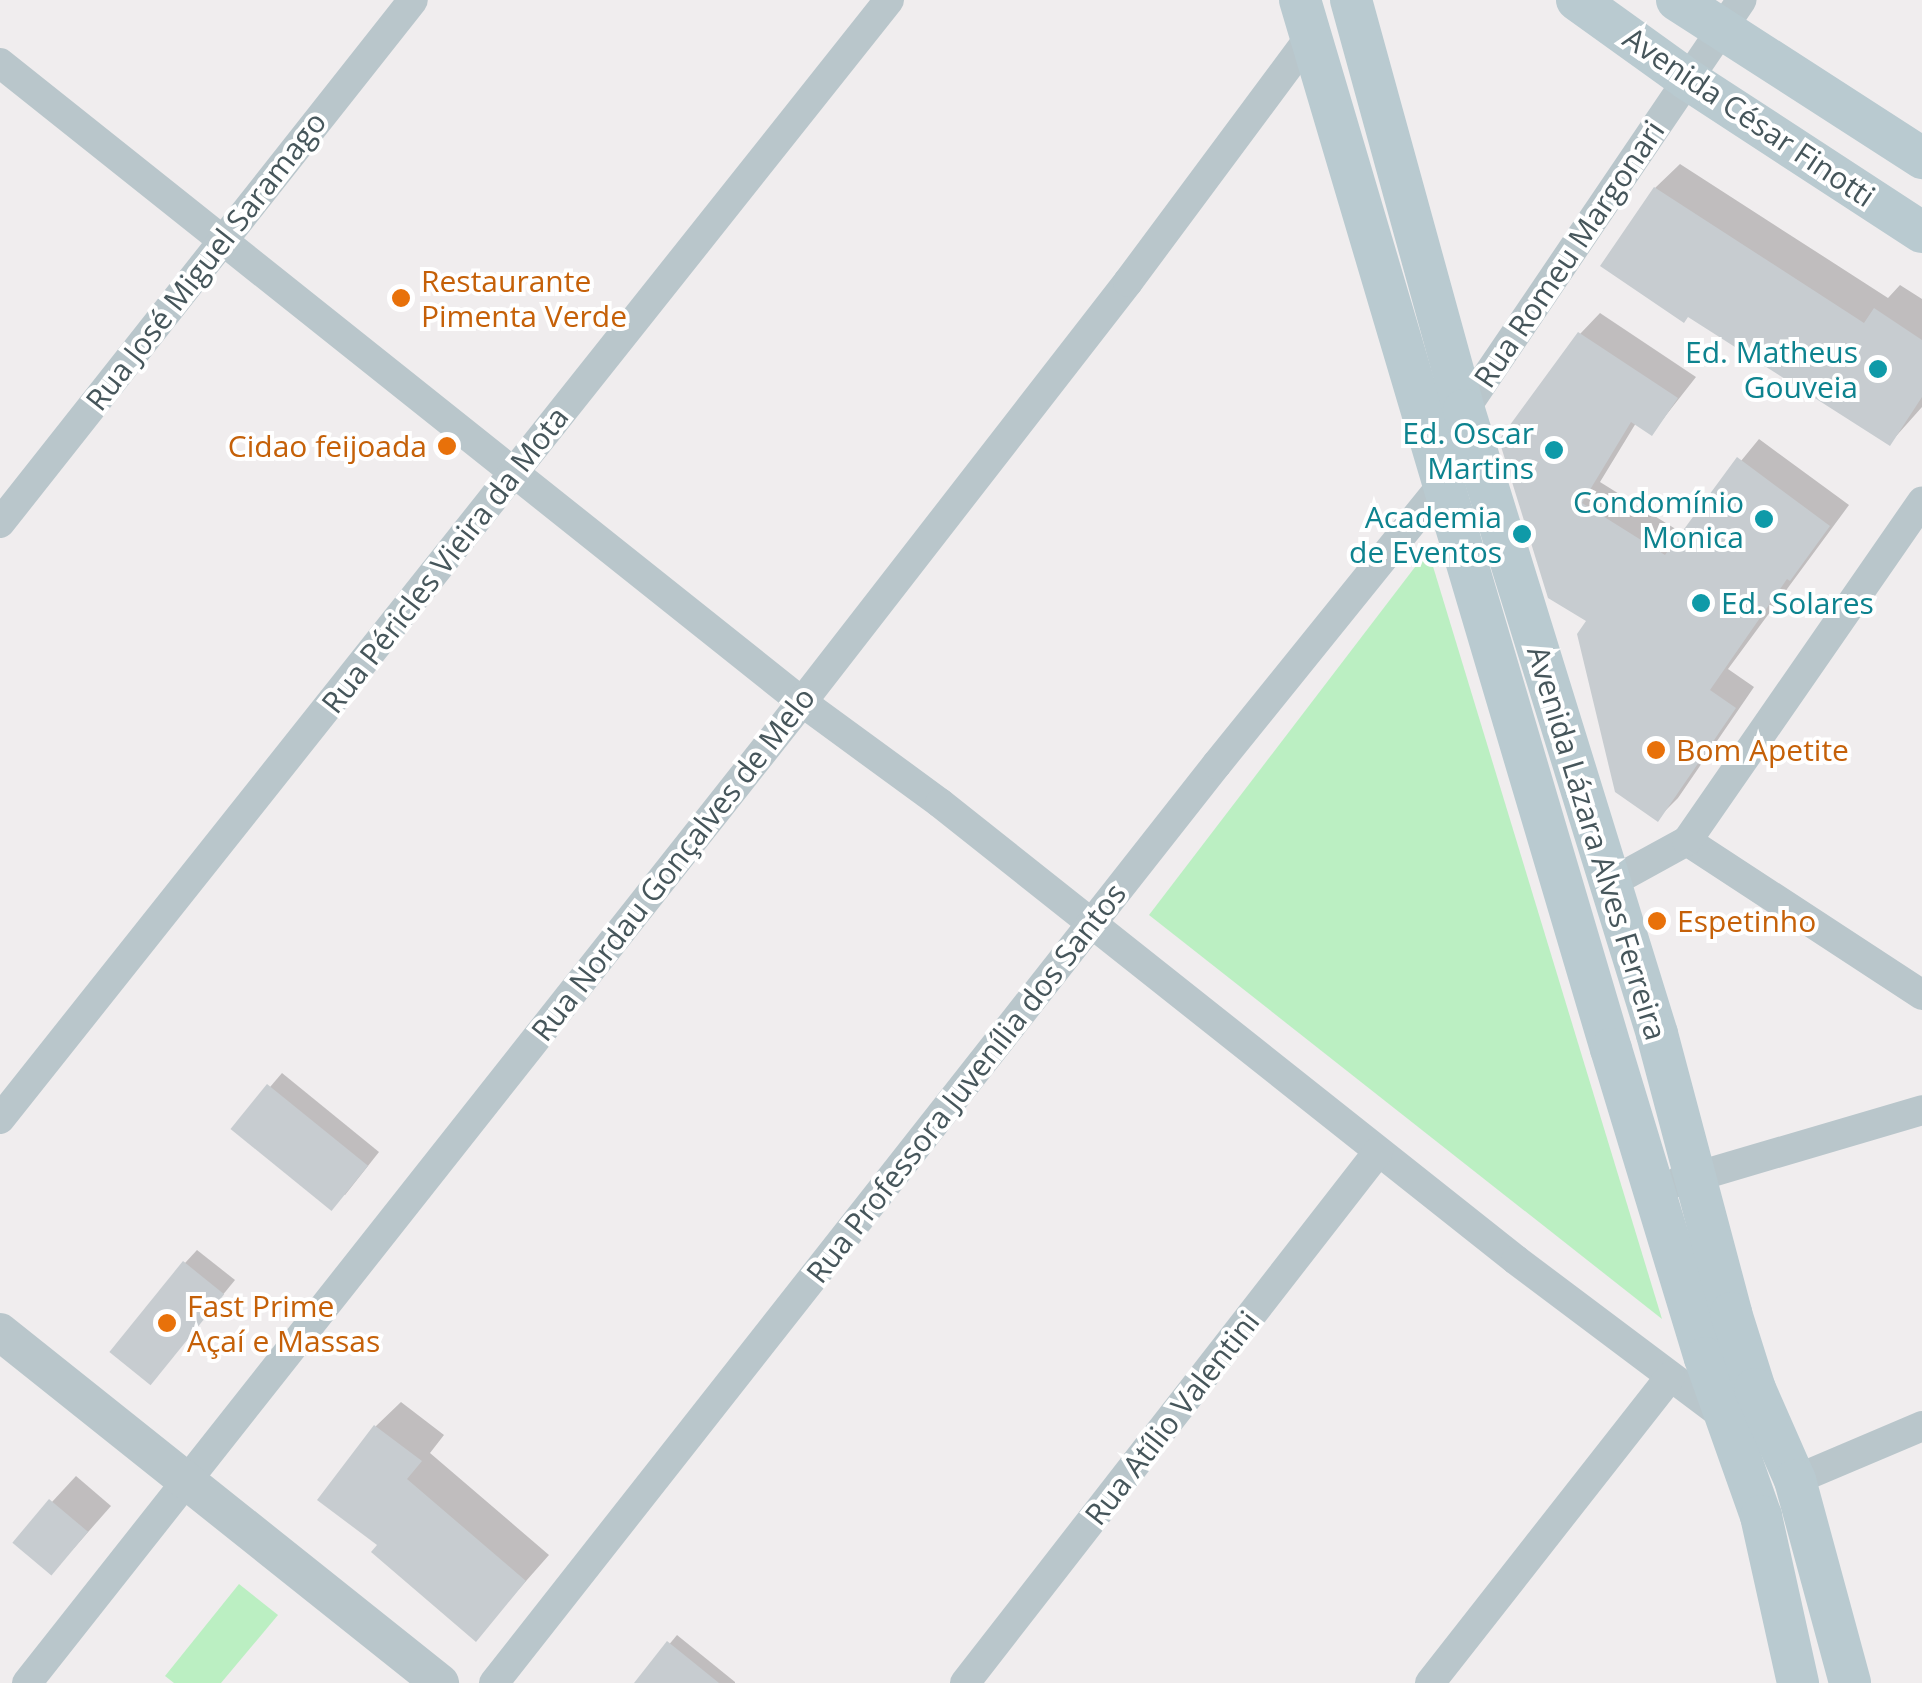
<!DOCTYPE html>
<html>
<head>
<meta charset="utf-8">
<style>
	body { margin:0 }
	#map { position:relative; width:1922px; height:1683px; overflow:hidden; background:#f0edee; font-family:"Open Sans",sans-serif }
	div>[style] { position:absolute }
	.green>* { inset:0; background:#bbefc2 }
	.shadow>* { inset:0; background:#0003 }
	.building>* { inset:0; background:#c7ccd0; transform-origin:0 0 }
	.minor>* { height:30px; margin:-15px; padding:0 15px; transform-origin:15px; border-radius:15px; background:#b9c6cb }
	.tertiary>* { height:38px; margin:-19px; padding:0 19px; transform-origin:19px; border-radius:19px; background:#b9c6cb }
	.secondary>* { height:42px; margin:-21px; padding:0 21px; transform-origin:21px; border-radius:21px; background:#b9cad0 }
	.dots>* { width:28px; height:28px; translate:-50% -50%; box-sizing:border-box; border:5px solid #fff; border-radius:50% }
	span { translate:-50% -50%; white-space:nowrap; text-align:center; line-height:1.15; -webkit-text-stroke:8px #fff; paint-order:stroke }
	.street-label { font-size:30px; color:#46565b }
	.food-label { font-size:30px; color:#c56008 }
	.left { translate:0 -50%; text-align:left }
	.right { translate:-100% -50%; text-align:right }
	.culture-label { font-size:30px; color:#0d838f }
</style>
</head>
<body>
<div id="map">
	<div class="green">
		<i style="clip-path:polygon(1428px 550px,1662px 1319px,1149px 915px)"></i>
		<i style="clip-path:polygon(239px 1584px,278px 1615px,221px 1683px,174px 1683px,165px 1676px)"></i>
	</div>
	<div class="shadow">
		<i style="clip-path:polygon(1680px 164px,1888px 298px,1900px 285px,1922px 299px,1922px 407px,1890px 443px,1655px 188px)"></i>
		<i style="clip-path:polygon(1600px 313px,1696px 377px,1652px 433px,1636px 423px,1600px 482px,1682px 533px,1759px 439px,1849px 505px,1728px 669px,1754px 687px,1678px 798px,1658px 818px,1589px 620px,1550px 596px,1580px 334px)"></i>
		<i style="clip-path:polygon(282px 1073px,379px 1152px,345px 1195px,234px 1129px)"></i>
		<i style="clip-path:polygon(197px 1250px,235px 1280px,162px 1369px,185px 1263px)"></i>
		<i style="clip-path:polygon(401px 1402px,444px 1435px,430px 1453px,549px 1555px,476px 1638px,381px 1545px,376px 1426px)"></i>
		<i style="clip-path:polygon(76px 1476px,111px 1506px,74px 1548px,15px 1542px)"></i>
		<i style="clip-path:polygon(677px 1635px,735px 1682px,735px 1683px,637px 1683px)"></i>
	</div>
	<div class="building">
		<i style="clip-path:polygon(1654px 187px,1864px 323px,1874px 308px,1922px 340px,1922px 397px,1890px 446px,1688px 317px,1684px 323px,1600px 266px)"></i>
		<i style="clip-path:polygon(1578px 332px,1678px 398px,1652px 436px,1631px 422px,1582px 503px,1665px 555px,1737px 457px,1830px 526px,1790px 581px,1787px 579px,1710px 690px,1736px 708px,1658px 822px,1615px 792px,1577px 634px,1586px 621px,1548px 598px,1499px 440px)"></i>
		<i style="left:267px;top:1084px;width:130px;height:58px;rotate:39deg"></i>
		<i style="left:183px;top:1261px;width:53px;height:117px;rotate:39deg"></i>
		<i style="clip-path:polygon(374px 1425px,422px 1461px,407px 1479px,526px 1581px,476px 1642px,371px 1552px,377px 1545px,317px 1500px)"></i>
		<i style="left:49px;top:1499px;width:51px;height:57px;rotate:40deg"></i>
		<i style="clip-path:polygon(667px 1641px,719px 1683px,634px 1683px)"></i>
	</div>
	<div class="minor">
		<i style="left:0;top:63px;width:1025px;rotate:38.55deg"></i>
		<i style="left:802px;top:702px;width:171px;rotate:36.2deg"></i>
		<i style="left:940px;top:803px;width:735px;rotate:38.43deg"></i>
		<i style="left:1516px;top:1260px;width:261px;rotate:36.9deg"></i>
		<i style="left:1464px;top:410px;width:495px;rotate:-55.9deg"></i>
		<i style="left:0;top:523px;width:666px;rotate:-51.7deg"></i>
		<i style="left:1687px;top:841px;width:281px;rotate:33.2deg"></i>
		<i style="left:1612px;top:882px;width:85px;rotate:-28.7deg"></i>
		<i style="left:1687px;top:841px;width:413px;rotate:-55.3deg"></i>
		<i style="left:0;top:1119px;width:1429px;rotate:-51.53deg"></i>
		<i style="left:1678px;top:1182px;width:254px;rotate:-16.4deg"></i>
		<i style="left:1795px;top:1480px;width:138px;rotate:-23deg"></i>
		<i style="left:27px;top:1683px;width:1250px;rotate:-51.69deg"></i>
		<i style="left:802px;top:702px;width:532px;rotate:-52.18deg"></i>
		<i style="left:1128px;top:282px;width:305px;rotate:-53.4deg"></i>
		<i style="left:494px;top:1683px;width:1169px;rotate:-51.81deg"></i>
		<i style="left:1217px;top:764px;width:358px;rotate:-51.1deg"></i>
		<i style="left:965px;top:1683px;width:673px;rotate:-52.13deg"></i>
		<i style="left:1430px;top:1683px;width:389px;rotate:-51.9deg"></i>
	</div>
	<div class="tertiary">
		<i style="left:0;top:1332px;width:563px;rotate:38.58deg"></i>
	</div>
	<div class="secondary">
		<i style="left:1300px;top:0;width:1094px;rotate:73.49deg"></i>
		<i style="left:1611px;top:1049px;width:323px;rotate:73.1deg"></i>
		<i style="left:1705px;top:1358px;width:168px;rotate:70.5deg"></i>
		<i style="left:1761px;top:1516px;width:171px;rotate:77.5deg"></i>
		<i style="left:1351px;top:0;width:425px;rotate:74.6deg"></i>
		<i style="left:1464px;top:410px;width:653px;rotate:72.81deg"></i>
		<i style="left:1657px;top:1034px;width:289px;rotate:75.1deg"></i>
		<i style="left:1731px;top:1313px;width:80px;rotate:72.5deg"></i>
		<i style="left:1755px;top:1389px;width:99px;rotate:66.3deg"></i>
		<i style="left:1795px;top:1480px;width:210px;rotate:74.8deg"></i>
		<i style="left:1577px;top:0;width:135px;rotate:35.7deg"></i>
		<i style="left:1687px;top:79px;width:280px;rotate:33.1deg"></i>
		<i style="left:1677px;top:0;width:292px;rotate:32.8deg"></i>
	</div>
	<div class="dots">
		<i style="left:401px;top:298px;background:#e8710a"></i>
		<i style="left:1878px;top:369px;background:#0f9aa8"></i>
		<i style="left:447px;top:446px;background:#e8710a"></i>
		<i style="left:1554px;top:450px;background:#0f9aa8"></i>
		<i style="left:1764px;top:519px;background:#0f9aa8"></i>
		<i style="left:1522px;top:534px;background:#0f9aa8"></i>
		<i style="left:1701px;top:603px;background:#0f9aa8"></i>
		<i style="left:1656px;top:750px;background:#e8710a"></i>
		<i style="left:1657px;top:921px;background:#e8710a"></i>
		<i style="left:167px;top:1323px;background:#e8710a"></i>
	</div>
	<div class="street-label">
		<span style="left:1749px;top:117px;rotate:34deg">Avenida César Finotti</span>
		<span style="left:1569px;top:254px;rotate:-56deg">Rua Romeu Margonari</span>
		<span style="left:206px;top:261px;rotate:-52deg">Rua José Miguel Saramago</span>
		<span style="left:445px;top:560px;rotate:-52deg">Rua Péricles Vieira da Mota</span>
		<span style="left:1597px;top:843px;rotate:73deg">Avenida Lázara Alves Ferreira</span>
		<span style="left:673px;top:864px;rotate:-52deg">Rua Nordau Gonçalves de Melo</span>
		<span style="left:966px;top:1083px;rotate:-52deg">Rua Professora Juvenília dos Santos</span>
		<span style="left:1172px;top:1418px;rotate:-52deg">Rua Atílio Valentini</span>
	</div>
	<div class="food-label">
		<span class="left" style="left:421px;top:298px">Restaurante<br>Pimenta Verde</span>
		<span class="right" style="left:427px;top:446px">Cidao feijoada</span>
		<span class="left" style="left:1676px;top:750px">Bom Apetite</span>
		<span class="left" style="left:1677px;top:921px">Espetinho</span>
		<span class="left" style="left:187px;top:1323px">Fast Prime<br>Açaí e Massas</span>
	</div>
	<div class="culture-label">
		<span class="right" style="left:1858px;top:369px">Ed. Matheus<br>Gouveia</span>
		<span class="right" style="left:1534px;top:450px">Ed. Oscar<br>Martins</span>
		<span class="right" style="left:1744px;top:519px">Condomínio<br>Monica</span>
		<span class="right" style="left:1502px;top:534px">Academia<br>de Eventos</span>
		<span class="left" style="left:1721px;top:603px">Ed. Solares</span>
	</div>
</div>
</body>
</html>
